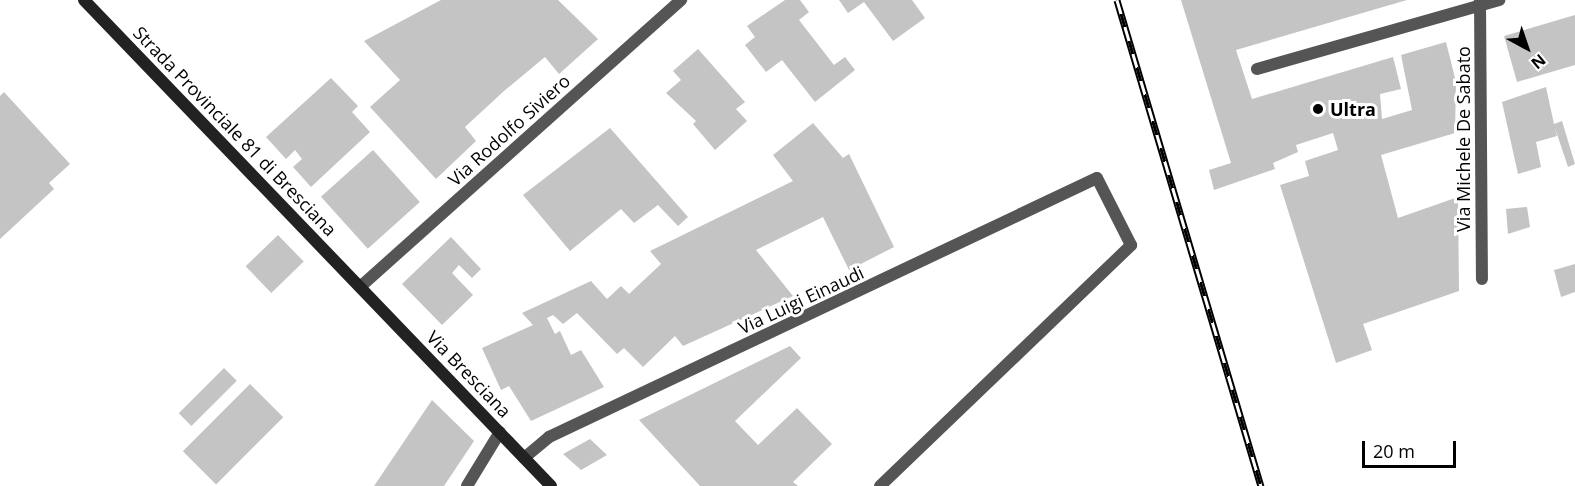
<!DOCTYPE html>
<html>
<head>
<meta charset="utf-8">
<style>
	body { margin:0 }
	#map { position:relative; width:1575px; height:486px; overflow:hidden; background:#fff; font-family:"Open Sans",sans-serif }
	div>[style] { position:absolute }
	.building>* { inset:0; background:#c4c4c4; transform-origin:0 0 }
	.lane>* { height:12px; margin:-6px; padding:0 6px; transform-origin:6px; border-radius:6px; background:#555 }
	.street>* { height:12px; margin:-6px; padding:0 6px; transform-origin:6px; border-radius:6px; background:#555 }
	.secondary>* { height:12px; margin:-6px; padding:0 6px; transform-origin:6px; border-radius:6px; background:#222 }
	.rail>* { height:7px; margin-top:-3.5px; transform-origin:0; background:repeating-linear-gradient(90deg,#fff 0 14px,#000 0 28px); box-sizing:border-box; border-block:2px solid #000 }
	.dots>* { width:16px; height:16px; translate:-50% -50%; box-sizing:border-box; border:3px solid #fff; border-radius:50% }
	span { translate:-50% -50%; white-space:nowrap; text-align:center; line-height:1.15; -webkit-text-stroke:6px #fff; paint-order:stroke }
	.poi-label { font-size:18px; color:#000; font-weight:700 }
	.left { translate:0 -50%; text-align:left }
	.street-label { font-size:18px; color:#000 }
	.north { position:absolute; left:1497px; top:18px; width:60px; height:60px; -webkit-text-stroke:4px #fff; paint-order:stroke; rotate:140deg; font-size:16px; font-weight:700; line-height:24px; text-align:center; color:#000 }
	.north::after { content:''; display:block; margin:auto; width:21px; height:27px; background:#000; clip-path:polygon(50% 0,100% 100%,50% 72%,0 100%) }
	.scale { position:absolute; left:1362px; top:441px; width:94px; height:27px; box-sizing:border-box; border:3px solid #000; border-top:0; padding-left:8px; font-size:18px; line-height:21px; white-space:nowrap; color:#000; -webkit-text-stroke:4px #fff; paint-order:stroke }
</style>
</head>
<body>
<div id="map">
	<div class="building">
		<i style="clip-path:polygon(441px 0,558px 0,598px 39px,559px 74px,545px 57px,504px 91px,465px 127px,476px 141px,436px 179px,370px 107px,400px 80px,364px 41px)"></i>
		<i style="clip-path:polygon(785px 0,800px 0,809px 12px,799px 20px,834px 65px,845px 57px,855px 70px,815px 102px,782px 60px,766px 72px,745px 45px,755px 37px,747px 26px)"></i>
		<i style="clip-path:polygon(839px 0,912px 0,925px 18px,893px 41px,864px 2px,848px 13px)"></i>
		<i style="clip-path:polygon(1181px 0,1407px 0,1236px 50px,1252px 99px,1393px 57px,1401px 89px,1380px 94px,1382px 119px,1412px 110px,1401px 55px,1446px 42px,1456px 82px,1455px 133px,1381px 155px,1398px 218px,1458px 197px,1459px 291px,1363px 324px,1372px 350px,1336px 363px,1280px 185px,1309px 176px,1305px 161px,1338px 150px,1333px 133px,1296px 145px,1298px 152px,1273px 163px,1275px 169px,1214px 190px,1209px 170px,1231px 163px)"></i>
		<i style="clip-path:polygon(1575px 15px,1575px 65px,1517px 82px,1504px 36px)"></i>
		<i style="clip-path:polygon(698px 49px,745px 102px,736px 109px,747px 121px,715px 150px,693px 124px,696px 121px,666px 93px,681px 80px,673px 71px)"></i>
		<i style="clip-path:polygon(331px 78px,358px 106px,352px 112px,370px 132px,311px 187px,293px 167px,302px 159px,295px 150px,286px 159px,266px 137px)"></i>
		<i style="clip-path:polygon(1546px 87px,1554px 124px,1562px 121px,1575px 164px,1568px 167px,1555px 128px,1557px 136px,1536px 142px,1541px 167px,1518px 174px,1502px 102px)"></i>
		<i style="clip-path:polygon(4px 92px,70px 164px,49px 183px,54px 189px,0 239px,0 96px)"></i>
		<i style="clip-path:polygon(813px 123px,843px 158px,849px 154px,894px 247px,849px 270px,823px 217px,756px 250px,793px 296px,683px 346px,675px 336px,643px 367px,624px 348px,617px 354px,577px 313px,563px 324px,553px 315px,547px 318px,555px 334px,560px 331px,571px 355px,581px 350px,604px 387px,531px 421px,509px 386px,501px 390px,482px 348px,533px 325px,522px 313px,591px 281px,607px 299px,621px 286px,629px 294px,661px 264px,650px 251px,793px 181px,773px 155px)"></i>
		<i style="clip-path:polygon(610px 128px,688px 217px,678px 226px,658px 205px,634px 223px,621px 209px,570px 251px,523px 195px)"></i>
		<i style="left:373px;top:150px;width:70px;height:70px;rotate:48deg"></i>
		<i style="clip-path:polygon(1527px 207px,1530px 227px,1508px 234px,1506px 209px)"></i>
		<i style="left:278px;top:235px;width:37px;height:45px;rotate:46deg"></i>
		<i style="clip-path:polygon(451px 237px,481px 269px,472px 278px,459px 265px,452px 273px,473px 295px,442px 325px,402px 284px)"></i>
		<i style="clip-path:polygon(1575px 264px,1575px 292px,1561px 297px,1554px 270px)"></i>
		<i style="clip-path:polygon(790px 346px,801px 358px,735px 421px,758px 445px,797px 408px,832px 444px,793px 482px,798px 486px,700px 486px,639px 420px)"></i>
		<i style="left:224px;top:368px;width:18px;height:64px;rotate:45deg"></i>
		<i style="left:250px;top:384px;width:47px;height:95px;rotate:45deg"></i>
		<i style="clip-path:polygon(432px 400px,474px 441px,444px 486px,374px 486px)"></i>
		<i style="clip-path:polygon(590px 439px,607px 455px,581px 470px,563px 454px)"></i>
	</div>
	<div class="lane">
		<i style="left:1257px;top:69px;width:252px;rotate:-15.9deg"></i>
		<i style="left:880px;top:486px;width:348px;rotate:-43.8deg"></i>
		<i style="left:1131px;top:245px;width:75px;rotate:-116.9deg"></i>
	</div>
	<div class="street">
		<i style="left:1480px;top:0;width:279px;rotate:89.6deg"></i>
		<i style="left:360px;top:287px;width:431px;rotate:-41.8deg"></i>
		<i style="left:524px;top:458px;width:33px;rotate:-40deg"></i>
		<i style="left:549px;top:437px;width:606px;rotate:-25.3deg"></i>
		<i style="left:467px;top:486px;width:63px;rotate:-58.6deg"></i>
	</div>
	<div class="secondary">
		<i style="left:84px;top:0;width:674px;rotate:46.14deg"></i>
	</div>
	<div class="rail">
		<i style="left:1117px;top:0;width:507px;rotate:73.5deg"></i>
	</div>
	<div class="dots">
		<i style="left:1318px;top:109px;background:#000"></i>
	</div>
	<div class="poi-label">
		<span class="left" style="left:1330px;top:109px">Ultra</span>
	</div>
	<div class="street-label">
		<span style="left:509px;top:130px;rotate:-42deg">Via Rodolfo Siviero</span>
		<span style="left:235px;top:131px;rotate:46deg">Strada Provinciale 81 di Bresciana</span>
		<span style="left:1463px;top:139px;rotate:-90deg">Via Michele De Sabato</span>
		<span style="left:801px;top:300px;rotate:-25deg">Via Luigi Einaudi</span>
		<span style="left:469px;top:374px;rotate:46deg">Via Bresciana</span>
	</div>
	<div class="north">N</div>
	<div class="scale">20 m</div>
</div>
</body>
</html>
